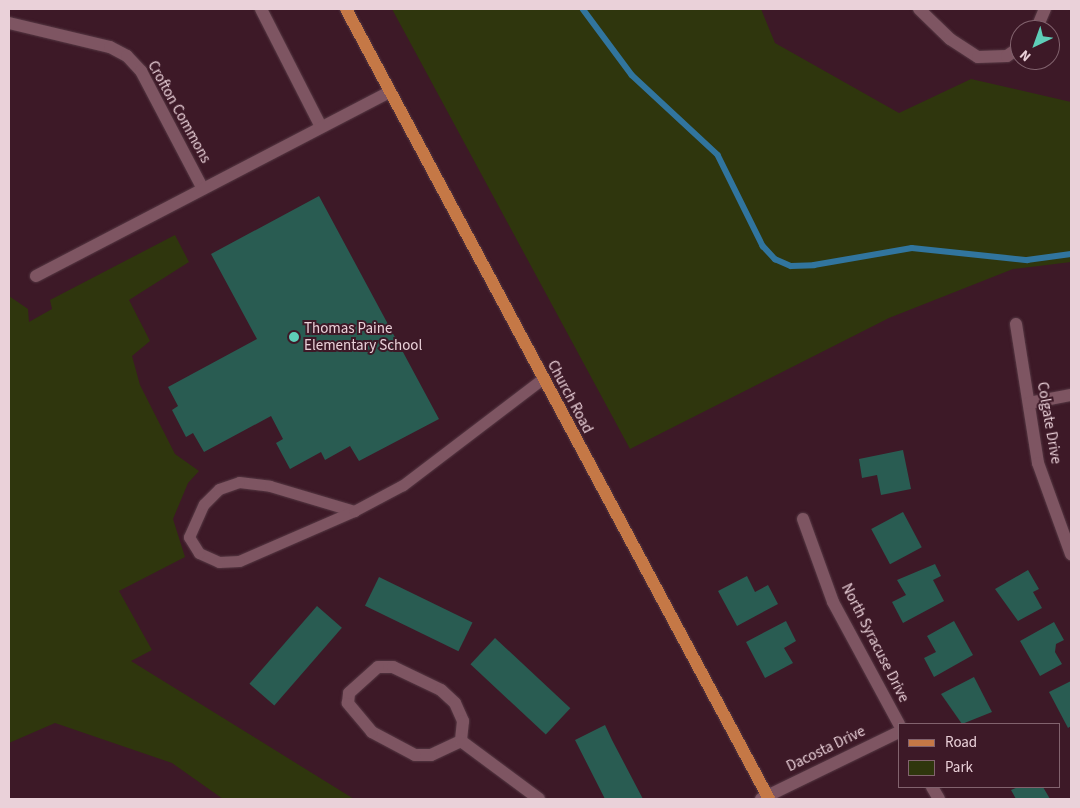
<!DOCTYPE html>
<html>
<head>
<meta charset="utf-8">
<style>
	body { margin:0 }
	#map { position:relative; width:1080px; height:808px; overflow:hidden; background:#3d1927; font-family:"Source Sans 3",sans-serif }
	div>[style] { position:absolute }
	.green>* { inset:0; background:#2f360d }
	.stream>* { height:5.5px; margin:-2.75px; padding:0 2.75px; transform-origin:2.75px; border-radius:2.75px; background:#31759e }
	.building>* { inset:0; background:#295c52; transform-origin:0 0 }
	.roads { filter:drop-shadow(0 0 1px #563944) drop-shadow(0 0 1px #563944) }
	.lane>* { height:11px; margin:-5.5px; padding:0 5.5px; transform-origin:5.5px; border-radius:5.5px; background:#7e5562 }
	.street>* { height:12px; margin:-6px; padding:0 6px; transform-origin:6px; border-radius:6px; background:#7e5562 }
	.primary>* { height:12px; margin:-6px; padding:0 6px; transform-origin:6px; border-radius:6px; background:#c57846 }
	.dots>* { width:14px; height:14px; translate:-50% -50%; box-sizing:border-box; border:2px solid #3d1927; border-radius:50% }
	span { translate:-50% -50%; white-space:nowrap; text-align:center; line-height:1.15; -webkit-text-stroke:4px #3d1927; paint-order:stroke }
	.street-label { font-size:15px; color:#ead1d9 }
	.poi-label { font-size:15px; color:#ead1d9 }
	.left { translate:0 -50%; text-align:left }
	.frame { position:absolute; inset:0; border:10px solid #ead1d9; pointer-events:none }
	.legend { position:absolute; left:898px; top:723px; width:162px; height:65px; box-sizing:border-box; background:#3d1927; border:1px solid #82636e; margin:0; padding:6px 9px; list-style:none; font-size:15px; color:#ead1d9 }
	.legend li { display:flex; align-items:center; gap:10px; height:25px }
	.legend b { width:25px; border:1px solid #82636e }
	.north { position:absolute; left:1010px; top:20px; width:50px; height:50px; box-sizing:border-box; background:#3d1927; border:1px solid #82636e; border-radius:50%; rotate:222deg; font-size:14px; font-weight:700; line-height:20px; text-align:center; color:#ead1d9 }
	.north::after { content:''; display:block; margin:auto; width:18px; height:22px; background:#5eceb8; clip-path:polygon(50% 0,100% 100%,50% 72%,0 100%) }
</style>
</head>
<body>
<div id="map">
	<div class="green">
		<i style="clip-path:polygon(392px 9px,761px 9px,775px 43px,899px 113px,971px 79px,1071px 102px,1071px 262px,1013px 269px,889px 318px,630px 449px)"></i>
		<i style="clip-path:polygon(175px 235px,189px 262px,129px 300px,150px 341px,132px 356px,140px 385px,175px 454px,199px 471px,188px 483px,173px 519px,185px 557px,119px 591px,152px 650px,131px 661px,354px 799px,223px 799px,172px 763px,55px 723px,9px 743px,9px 296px,28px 309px,29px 322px,52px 309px,50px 300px)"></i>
	</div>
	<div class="stream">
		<i style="left:583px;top:9px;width:82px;rotate:53.4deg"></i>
		<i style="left:632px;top:75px;width:117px;rotate:42.9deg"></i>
		<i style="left:718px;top:155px;width:102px;rotate:63.7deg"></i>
		<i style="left:763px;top:246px;width:18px;rotate:47deg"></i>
		<i style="left:775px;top:259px;width:17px;rotate:24deg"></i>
		<i style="left:791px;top:266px;width:23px;rotate:-2deg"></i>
		<i style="left:814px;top:265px;width:99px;rotate:-9.8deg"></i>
		<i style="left:912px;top:248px;width:116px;rotate:6deg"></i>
		<i style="left:1027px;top:260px;width:44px;rotate:-7.8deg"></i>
	</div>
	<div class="building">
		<i style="clip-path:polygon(319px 196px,439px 419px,359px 461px,350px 446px,325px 460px,321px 452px,290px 469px,276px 443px,283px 439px,271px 416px,204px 452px,193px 433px,186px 437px,172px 410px,178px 406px,168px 387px,257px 339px,211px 254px)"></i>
		<i style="clip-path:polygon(903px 450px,911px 489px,881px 495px,877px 475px,862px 478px,859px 459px)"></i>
		<i style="left:903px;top:512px;width:40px;height:36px;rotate:62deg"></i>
		<i style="clip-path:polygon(935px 564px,941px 576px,933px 580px,944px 601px,903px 623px,892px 602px,906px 595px,897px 580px)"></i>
		<i style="clip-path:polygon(1028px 570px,1039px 589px,1033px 592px,1042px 608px,1018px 621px,995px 589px)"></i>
		<i style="clip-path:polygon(747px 576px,755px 592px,768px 585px,778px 604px,737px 626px,718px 591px)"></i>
		<i style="left:379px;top:577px;width:104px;height:32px;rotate:26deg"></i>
		<i style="left:317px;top:606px;width:33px;height:103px;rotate:41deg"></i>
		<i style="clip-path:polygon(786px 621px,796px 641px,784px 648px,793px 663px,765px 678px,746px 642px)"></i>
		<i style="clip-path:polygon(954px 621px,973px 655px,934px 677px,924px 658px,936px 652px,927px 636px)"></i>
		<i style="clip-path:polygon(1054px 622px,1064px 640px,1056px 644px,1055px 652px,1062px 664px,1040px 676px,1020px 641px)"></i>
		<i style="left:495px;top:638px;width:103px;height:36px;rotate:43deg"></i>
		<i style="clip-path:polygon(974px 677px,992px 712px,962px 724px,941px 694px)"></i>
		<i style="clip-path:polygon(1071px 681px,1071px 726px,1068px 728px,1049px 692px)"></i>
		<i style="clip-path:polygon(605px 725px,612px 740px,643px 799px,605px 799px,575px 740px)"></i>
		<i style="clip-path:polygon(1018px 787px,1043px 787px,1050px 799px,1016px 799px,1011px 790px)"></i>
	</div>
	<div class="roads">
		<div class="lane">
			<i style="left:239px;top:482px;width:31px;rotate:7deg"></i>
			<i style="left:270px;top:486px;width:88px;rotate:16.6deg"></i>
			<i style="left:354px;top:511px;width:125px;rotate:156.5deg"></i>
			<i style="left:239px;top:561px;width:20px;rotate:177deg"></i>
			<i style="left:219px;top:562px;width:22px;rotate:-156deg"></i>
			<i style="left:199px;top:553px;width:19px;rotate:-122deg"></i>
			<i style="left:189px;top:537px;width:36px;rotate:-66deg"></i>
			<i style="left:204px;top:504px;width:21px;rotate:-45deg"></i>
			<i style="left:219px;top:489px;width:21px;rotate:-19deg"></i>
			<i style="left:354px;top:511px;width:55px;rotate:-28deg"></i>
			<i style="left:403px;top:485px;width:175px;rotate:-37.3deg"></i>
		</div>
		<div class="street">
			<i style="left:261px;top:9px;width:132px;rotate:63deg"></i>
			<i style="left:919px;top:9px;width:43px;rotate:44.1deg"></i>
			<i style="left:950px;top:39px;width:33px;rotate:33deg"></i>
			<i style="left:978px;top:57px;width:29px;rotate:-2deg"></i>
			<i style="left:1007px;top:56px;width:16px;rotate:-35deg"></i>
			<i style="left:9px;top:23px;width:104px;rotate:13.4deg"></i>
			<i style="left:110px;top:47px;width:19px;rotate:28deg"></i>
			<i style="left:127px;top:56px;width:21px;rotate:47deg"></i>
			<i style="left:141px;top:71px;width:133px;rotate:62.3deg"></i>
			<i style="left:1036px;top:30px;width:23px;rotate:-67deg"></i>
			<i style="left:36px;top:276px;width:398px;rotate:-27.5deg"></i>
			<i style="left:1016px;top:324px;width:141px;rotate:81deg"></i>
			<i style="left:1038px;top:463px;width:97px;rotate:70.1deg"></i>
			<i style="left:1029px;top:403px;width:43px;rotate:-10.8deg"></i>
			<i style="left:803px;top:519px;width:88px;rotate:70.1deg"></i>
			<i style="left:833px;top:602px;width:139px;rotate:61.6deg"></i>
			<i style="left:378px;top:667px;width:15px"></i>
			<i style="left:393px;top:667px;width:53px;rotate:25.6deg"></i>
			<i style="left:441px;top:690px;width:19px;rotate:43deg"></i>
			<i style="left:455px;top:703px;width:20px;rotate:66deg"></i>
			<i style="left:463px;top:721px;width:20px;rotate:96deg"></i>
			<i style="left:461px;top:741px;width:33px;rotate:155deg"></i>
			<i style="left:431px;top:755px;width:16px;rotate:180deg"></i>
			<i style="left:415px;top:755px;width:49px;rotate:-151.9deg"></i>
			<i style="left:372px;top:732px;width:38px;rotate:-130deg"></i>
			<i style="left:348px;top:703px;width:10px;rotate:-84deg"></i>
			<i style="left:349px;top:693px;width:39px;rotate:-42deg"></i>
			<i style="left:461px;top:741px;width:97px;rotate:36.6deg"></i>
			<i style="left:932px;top:787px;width:14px;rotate:60deg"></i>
			<i style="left:761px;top:799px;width:153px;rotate:-25.9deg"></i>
		</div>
		<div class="primary">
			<i style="left:346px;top:9px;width:896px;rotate:61.83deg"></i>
		</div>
	</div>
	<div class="dots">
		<i style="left:294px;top:337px;background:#5eceb8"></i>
	</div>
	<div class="street-label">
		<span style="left:179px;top:112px;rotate:61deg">Crofton Commons</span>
		<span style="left:570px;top:397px;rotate:62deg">Church Road</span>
		<span style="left:1049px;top:423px;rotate:80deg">Colgate Drive</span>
		<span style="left:875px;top:643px;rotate:63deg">North Syracuse Drive</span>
		<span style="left:826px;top:749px;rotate:-26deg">Dacosta Drive</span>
	</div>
	<div class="poi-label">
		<span class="left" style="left:304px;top:337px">Thomas Paine<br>Elementary School</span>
	</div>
	<div class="frame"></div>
	<ul class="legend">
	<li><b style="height:6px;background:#c57846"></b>Road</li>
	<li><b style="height:14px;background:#2f360d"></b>Park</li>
	</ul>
	<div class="north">N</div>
</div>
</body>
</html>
